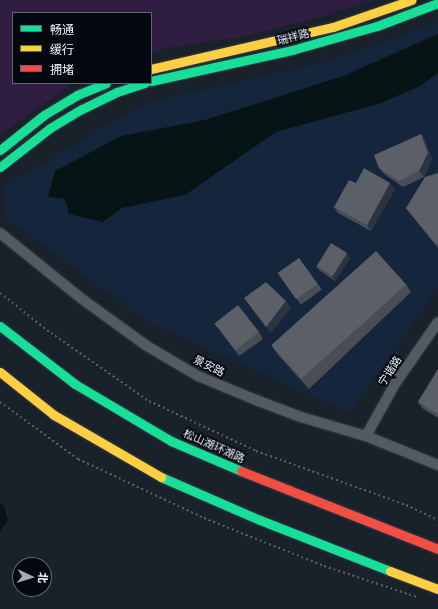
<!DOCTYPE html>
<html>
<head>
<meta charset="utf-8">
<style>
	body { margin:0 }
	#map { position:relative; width:438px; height:609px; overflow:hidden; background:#19212b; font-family:"PT Sans","Noto Sans SC",sans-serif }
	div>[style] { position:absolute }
	.built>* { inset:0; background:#15253b }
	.green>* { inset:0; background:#301d42 }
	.water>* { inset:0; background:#061416 }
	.path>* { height:2px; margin-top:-1px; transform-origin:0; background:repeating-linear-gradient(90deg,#5a5f67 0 2px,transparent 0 5px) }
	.roads { filter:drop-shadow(0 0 1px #383d46) drop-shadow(0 0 1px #383d46) }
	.street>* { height:10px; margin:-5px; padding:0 5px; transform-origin:5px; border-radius:5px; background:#545a62 }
	.fast>* { height:9px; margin:-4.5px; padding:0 4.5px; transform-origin:4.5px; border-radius:4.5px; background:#16e098 }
	.slow>* { height:9px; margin:-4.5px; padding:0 4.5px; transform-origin:4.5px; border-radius:4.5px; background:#ffcf43 }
	.jam>* { height:9px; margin:-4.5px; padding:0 4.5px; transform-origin:4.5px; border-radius:4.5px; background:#f24e42 }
	.wall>* { inset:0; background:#484d56; transform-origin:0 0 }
	.shaded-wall>* { inset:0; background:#2e343d }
	.building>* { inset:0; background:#5a5f68; transform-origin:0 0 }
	span { translate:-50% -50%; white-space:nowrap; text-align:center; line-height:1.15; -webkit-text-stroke:3.5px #040911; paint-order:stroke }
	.street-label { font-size:11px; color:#ecf4ff }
	.legend { position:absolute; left:12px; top:12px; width:140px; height:72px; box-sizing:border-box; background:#040911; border:1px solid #616770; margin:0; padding:5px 7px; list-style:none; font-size:12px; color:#ecf4ff }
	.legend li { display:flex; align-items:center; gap:8px; height:20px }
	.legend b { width:20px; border:1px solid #616770 }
	.north { position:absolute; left:12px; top:557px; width:40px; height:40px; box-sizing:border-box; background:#040911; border:1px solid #616770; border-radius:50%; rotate:94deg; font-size:11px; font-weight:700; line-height:16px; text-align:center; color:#ecf4ff }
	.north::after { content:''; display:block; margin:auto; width:14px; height:18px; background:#a2aab5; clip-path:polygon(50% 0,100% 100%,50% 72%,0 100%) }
</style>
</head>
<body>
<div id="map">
	<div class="built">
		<i style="clip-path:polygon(433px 22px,438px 22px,438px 286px,350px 413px,148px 322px,6px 218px,3px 187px,145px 103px,322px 63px,393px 40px)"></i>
	</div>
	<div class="green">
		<i style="clip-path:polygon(0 0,373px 0,320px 17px,245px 36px,167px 48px,151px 53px,151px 13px,13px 13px,13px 83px,74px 83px,0 134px)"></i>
	</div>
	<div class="water">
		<i style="clip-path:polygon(438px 34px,438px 73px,420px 86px,381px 103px,276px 132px,185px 195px,122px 208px,103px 222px,69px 214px,65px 199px,48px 197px,55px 171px,121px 136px,205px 120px,343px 76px)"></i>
		<i style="clip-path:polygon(0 504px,4px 506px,8px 520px,0 532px)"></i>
	</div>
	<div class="path">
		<i style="left:0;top:293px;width:65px;rotate:38.1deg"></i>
		<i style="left:51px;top:333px;width:119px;rotate:34.8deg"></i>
		<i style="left:149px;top:401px;width:118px;rotate:25deg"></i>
		<i style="left:256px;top:451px;width:159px;rotate:19.8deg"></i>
		<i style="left:406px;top:505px;width:35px;rotate:25deg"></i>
		<i style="left:0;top:402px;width:97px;rotate:36.2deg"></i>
		<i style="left:78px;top:459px;width:139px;rotate:25.1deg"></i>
		<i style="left:204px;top:518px;width:129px;rotate:21.8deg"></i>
		<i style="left:324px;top:566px;width:98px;rotate:18.4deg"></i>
	</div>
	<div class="roads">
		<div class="street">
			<i style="left:0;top:233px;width:105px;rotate:38.8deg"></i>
			<i style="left:82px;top:299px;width:80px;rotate:35.9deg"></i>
			<i style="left:147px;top:346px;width:59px;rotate:30.5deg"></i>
			<i style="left:198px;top:376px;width:63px;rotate:22.5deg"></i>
			<i style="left:256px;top:400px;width:48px;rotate:20.7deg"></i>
			<i style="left:301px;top:417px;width:68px;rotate:16.3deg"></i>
			<i style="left:366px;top:436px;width:78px;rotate:21.9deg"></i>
			<i style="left:366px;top:436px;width:60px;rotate:-60.9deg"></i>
			<i style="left:395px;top:384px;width:75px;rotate:-55.3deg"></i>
		</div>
		<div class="fast">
			<i style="left:151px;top:81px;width:144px;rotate:-12.4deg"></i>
			<i style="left:292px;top:50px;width:88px;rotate:-15.8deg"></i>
			<i style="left:377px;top:26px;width:65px;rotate:-20.7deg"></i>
			<i style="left:0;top:150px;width:56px;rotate:-38.5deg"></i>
			<i style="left:44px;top:115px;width:39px;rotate:-31deg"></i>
			<i style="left:77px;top:95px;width:31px;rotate:-22deg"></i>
			<i style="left:0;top:167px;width:63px;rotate:-38deg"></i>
			<i style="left:50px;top:128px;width:37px;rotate:-31deg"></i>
			<i style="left:82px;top:109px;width:39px;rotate:-26deg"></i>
			<i style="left:117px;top:92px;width:29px;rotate:-18deg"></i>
			<i style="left:0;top:326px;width:95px;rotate:37.7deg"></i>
			<i style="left:75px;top:384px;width:112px;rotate:30.7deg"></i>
			<i style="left:171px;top:441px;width:76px;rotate:23.2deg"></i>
			<i style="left:161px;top:477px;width:108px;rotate:23.5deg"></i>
			<i style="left:260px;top:520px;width:140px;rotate:21.4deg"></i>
		</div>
		<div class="slow">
			<i style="left:151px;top:69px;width:187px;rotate:-13deg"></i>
			<i style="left:333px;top:27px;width:83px;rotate:-18.9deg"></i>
			<i style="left:0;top:372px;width:69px;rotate:38.5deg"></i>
			<i style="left:54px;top:415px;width:124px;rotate:30.1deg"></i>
			<i style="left:390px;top:571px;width:51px;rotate:20.6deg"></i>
		</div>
		<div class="jam">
			<i style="left:241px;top:471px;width:212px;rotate:21.6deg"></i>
		</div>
	</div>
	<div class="wall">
		<i style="clip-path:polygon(421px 134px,425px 140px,432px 159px,424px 177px,403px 187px,384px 174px,379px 168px)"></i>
		<i style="clip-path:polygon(438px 173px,438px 248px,412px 216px,406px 208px)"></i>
		<i style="clip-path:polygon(356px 183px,395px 189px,371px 231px,338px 213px,334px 207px)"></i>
		<i style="left:299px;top:258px;width:39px;height:26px;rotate:54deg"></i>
		<i style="clip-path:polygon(350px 258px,335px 281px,319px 270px,316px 266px)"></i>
		<i style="clip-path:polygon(406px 284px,411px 292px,309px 389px,279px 356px,273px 348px)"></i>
		<i style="clip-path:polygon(221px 331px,259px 332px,263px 339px,239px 356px)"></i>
		<i style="clip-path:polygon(438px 369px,438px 418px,422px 408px,418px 402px)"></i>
	</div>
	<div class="shaded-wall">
		<i style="clip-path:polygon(421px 134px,425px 140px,432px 159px,424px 177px,419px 171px)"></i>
		<i style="clip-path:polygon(390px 183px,395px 189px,371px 231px,367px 225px)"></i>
		<i style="clip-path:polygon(347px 253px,350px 258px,335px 281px,332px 276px)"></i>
		<i style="clip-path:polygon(286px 301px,291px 308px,271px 333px,266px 327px)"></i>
	</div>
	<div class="building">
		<i style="clip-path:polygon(421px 134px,428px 153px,419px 171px,399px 181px,379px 168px,374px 155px)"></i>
		<i style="clip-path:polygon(364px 168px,390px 183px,367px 225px,334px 207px,349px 180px,356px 183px)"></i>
		<i style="clip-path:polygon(438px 173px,438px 242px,436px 244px,406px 208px,425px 177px)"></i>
		<i style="left:331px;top:243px;width:19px;height:27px;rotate:32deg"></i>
		<i style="left:376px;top:251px;width:45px;height:141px;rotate:48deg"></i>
		<i style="left:299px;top:258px;width:32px;height:26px;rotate:55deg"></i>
		<i style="clip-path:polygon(266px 282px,286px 301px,266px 327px,244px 298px)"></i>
		<i style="left:238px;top:305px;width:34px;height:30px;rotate:52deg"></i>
		<i style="clip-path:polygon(438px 369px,438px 414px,418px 402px)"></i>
	</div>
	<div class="street-label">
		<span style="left:293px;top:37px;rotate:-15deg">瑞祥路</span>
		<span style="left:209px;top:366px;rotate:26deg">景安路</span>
		<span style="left:390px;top:371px;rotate:-57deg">宁谐路</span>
		<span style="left:214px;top:446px;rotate:24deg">松山湖环湖路</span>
	</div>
	<ul class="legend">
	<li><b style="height:5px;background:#16e098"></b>畅通</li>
	<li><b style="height:5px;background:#ffcf43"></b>缓行</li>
	<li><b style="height:5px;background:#f24e42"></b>拥堵</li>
	</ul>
	<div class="north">北</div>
</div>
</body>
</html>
